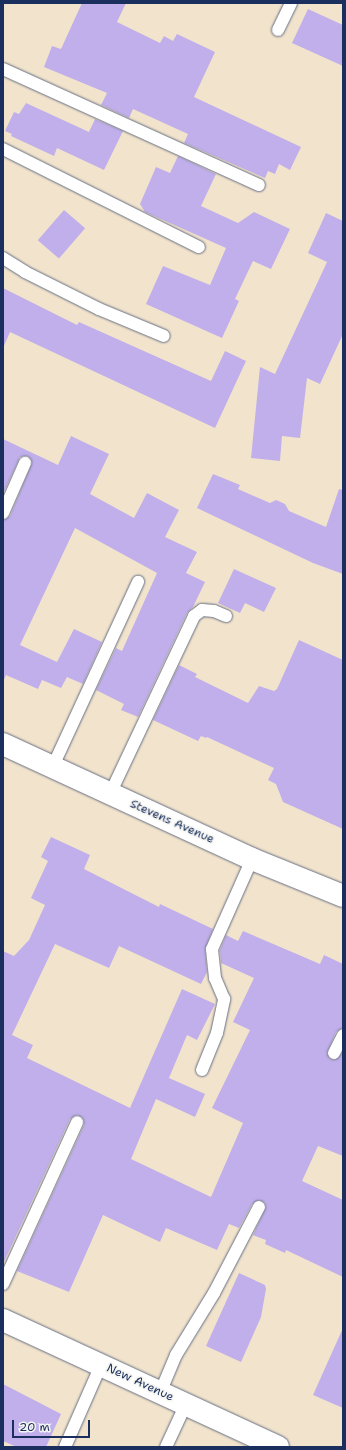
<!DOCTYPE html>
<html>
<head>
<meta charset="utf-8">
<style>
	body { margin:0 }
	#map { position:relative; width:346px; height:1450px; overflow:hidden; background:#f2e4cc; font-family:"Shantell Sans",sans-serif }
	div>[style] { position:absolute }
	.building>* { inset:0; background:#c0afea; transform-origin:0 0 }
	.roads { filter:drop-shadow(0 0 1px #666e84) drop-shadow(0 0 1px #666e84) }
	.service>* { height:12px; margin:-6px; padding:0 6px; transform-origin:6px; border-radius:6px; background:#fff }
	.minor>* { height:22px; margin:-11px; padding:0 11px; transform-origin:11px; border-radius:11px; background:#fff }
	.tertiary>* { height:22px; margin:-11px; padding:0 11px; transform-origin:11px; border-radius:11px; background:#fff }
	span { translate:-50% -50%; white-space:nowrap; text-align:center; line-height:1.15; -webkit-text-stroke:3.5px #f6f6f2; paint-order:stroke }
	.street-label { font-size:12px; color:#1b2f5e }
	.frame { position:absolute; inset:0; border:4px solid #1b2f5e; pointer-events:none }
	.scale { position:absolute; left:12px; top:1420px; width:78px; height:18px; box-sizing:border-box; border:2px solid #1b2f5e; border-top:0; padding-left:5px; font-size:12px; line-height:14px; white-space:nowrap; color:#1b2f5e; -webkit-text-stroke:3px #f6f6f2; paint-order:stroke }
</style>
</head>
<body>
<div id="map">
	<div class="building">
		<i style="clip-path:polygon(82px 3px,126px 3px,117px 22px,160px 43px,164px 36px,173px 41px,177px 34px,215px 52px,194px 97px,301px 147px,290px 170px,279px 164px,275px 174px,268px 171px,265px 178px,184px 143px,188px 134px,133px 109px,129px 118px,101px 105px,107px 93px,44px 67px,52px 46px,61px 49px)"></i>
		<i style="clip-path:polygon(308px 9px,343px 25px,343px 66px,292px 43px)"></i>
		<i style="clip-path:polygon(26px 103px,89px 132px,95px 119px,123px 131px,104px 170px,57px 148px,54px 156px,11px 136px,12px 134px,5px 131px,14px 112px,19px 114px)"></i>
		<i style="clip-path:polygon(178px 156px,216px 174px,201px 206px,238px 223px,254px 212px,290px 229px,271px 269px,253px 261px,235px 299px,239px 301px,222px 338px,146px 304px,163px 266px,210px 285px,226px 248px,145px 212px,140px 204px,156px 167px,170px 173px)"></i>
		<i style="left:64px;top:210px;width:28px;height:40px;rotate:41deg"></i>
		<i style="clip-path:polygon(326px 213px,343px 221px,343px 334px,320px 384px,307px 378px,300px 438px,282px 436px,280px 461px,251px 458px,260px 367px,275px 374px,327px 262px,308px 253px)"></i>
		<i style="clip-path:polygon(3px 288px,77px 325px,79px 322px,211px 381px,225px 351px,246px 361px,215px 428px,10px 332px,3px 348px)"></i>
		<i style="clip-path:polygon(71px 436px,109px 454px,90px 494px,134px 518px,147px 493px,179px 510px,165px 537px,197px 552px,186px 573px,205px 582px,193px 607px,187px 613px,138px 717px,121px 710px,124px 704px,96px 690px,116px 648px,122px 651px,157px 573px,75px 528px,20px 645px,57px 662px,74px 629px,102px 642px,83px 684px,67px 677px,61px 688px,42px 680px,38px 689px,6px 675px,3px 682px,3px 520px,10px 516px,32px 463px,28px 456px,20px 457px,3px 494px,3px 439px,58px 465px)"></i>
		<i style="clip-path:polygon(213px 474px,240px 485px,238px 489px,270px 503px,276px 500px,285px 504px,289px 511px,326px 527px,339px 489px,343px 490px,343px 574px,313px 563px,197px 508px)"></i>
		<i style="clip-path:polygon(234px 569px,276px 588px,264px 612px,245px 603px,240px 613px,218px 603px)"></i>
		<i style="clip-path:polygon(299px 640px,343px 660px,343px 829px,283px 802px,276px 784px,268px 780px,274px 768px,207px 737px,206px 738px,201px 736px,198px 741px,153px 720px,179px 665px,197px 674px,195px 677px,248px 703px,259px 686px,274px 691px,277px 689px)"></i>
		<i style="clip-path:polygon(51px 837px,90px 855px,84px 869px,159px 907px,160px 904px,213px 929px,205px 949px,207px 972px,201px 984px,119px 946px,109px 968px,55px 944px,12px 1035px,33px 1045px,27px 1058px,130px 1108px,182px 989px,215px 1004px,197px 1040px,187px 1035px,169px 1078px,205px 1094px,195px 1117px,156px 1099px,131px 1159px,211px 1197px,243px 1123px,212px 1108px,250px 1030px,233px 1022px,254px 978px,221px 963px,220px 950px,226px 935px,238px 941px,243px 931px,320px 964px,324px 955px,343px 964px,343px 1028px,336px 1032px,327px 1053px,330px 1059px,335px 1060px,343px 1052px,343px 1156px,318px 1146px,302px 1181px,343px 1200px,343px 1277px,286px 1250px,285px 1253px,265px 1244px,266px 1240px,253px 1235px,266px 1207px,265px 1203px,259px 1200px,252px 1204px,239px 1228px,229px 1224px,217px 1250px,166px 1228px,160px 1242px,103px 1215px,69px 1292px,17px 1271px,84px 1125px,83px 1118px,77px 1115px,70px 1119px,3px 1264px,3px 951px,14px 956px,29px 940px,45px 905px,31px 898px,48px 861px,41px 857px)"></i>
		<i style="clip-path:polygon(239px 1273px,265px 1285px,266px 1289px,261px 1317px,241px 1362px,206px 1346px)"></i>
		<i style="clip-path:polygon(343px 1328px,343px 1408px,313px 1395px)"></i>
		<i style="clip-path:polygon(3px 1384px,61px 1414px,46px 1447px,17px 1447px,3px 1441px)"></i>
	</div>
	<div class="roads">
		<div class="service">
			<i style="left:278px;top:30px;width:30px;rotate:-64deg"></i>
			<i style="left:3px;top:69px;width:281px;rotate:24.4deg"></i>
			<i style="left:3px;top:149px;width:219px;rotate:26.6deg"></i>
			<i style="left:3px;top:258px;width:26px;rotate:32deg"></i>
			<i style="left:25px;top:272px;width:83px;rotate:26.6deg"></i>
			<i style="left:99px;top:309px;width:70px;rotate:22.6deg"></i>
			<i style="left:3px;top:513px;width:55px;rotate:-66.3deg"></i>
			<i style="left:53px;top:766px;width:203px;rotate:-65.2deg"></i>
			<i style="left:110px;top:794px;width:197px;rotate:-64.7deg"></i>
			<i style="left:194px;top:616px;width:10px;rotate:-37deg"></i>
			<i style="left:202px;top:610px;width:12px;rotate:5deg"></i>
			<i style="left:214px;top:611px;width:13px;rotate:23deg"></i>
			<i style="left:334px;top:1053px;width:20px;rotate:-63deg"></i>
			<i style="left:202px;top:1070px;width:40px;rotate:-68deg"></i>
			<i style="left:217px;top:1033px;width:35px;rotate:-78deg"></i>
			<i style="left:224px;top:999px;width:23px;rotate:-113deg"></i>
			<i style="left:215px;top:978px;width:29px;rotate:-96deg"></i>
			<i style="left:212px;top:949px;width:98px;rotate:-66deg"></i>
			<i style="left:3px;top:1284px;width:178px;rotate:-65.4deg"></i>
			<i style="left:160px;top:1393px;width:41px;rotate:-67.2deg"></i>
			<i style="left:176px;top:1355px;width:73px;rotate:-58.5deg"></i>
			<i style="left:214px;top:1293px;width:97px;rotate:-62.4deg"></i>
			<i style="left:65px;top:1447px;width:90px;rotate:-66.3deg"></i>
			<i style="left:166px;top:1447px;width:47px;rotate:-65.1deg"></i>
		</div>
		<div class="minor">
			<i style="left:3px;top:744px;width:274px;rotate:24.8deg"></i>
			<i style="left:252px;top:859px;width:98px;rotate:22.1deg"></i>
		</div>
		<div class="tertiary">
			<i style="left:3px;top:1320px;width:303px;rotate:24.8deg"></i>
		</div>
	</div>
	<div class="street-label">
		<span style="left:172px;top:822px;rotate:24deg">Stevens Avenue</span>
		<span style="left:140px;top:1383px;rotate:25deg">New Avenue</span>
	</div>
	<div class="frame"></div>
	<div class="scale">20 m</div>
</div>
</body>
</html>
